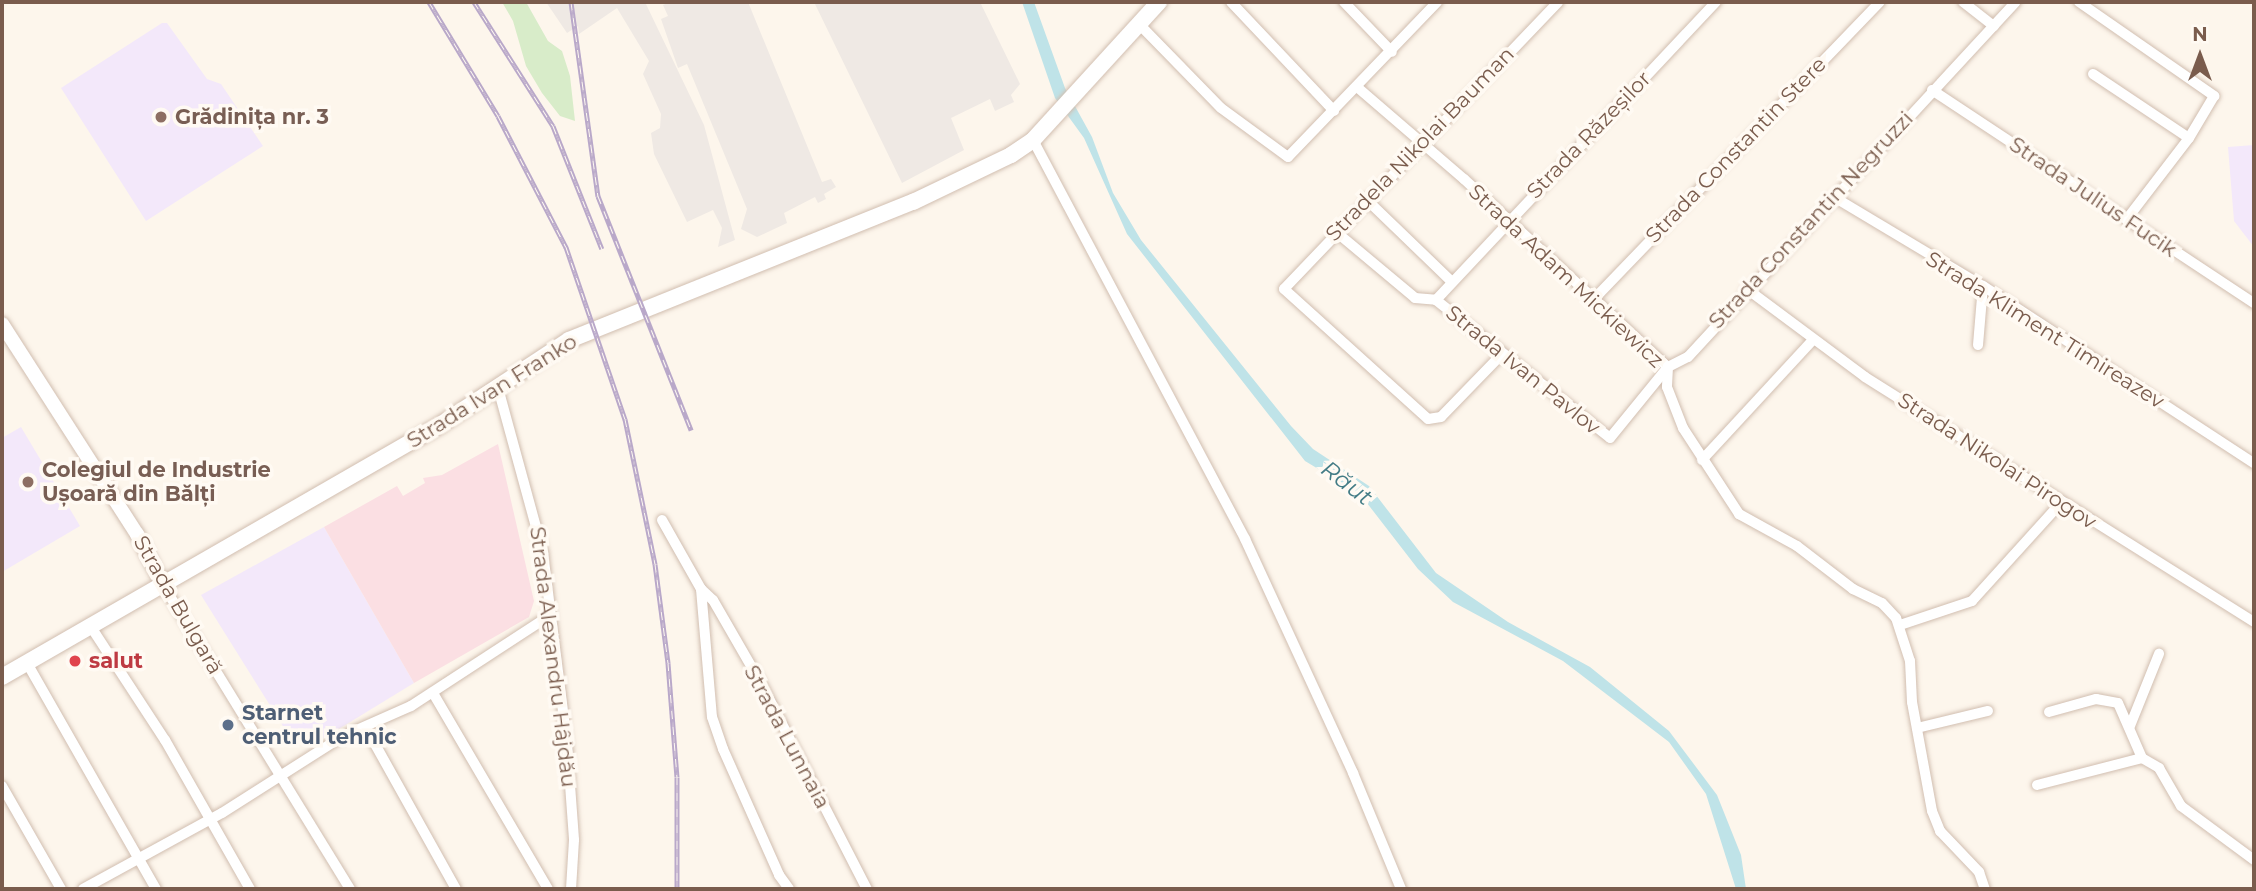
<!DOCTYPE html>
<html>
<head>
<meta charset="utf-8">
<style>
	body { margin:0 }
	#map { position:relative; width:2256px; height:891px; overflow:hidden; background:#fdf6ec; font-family:Montserrat,sans-serif }
	div>[style] { position:absolute }
	.industrial>* { inset:0; background:#efe9e4 }
	.education>* { inset:0; background:#f3e8fa }
	.medical>* { inset:0; background:#fbdfe3 }
	.green>* { inset:0; background:#d8ecc9 }
	.water>* { inset:0; background:#bfe3e8 }
	.roads { filter:drop-shadow(0 0 2px #d1beb0) drop-shadow(0 0 2px #d1beb0) }
	.minor>* { height:10px; margin:-5px; padding:0 5px; transform-origin:5px; border-radius:5px; background:#fff }
	.tertiary>* { height:14px; margin:-7px; padding:0 7px; transform-origin:7px; border-radius:7px; background:#fff }
	.secondary>* { height:16px; margin:-8px; padding:0 8px; transform-origin:8px; border-radius:8px; background:#fff }
	.rail>* { height:5px; margin-top:-2.5px; transform-origin:0; background:repeating-linear-gradient(90deg,#fffaf3 0 8px,#b9a8c9 0 16px); box-sizing:border-box; border-block:2px solid #b9a8c9 }
	.dots>* { width:19px; height:19px; translate:-50% -50%; box-sizing:border-box; border:4px solid #fffaf3; border-radius:50% }
	span { translate:-50% -50%; white-space:nowrap; text-align:center; line-height:1.15; -webkit-text-stroke:7px #fffaf3; paint-order:stroke }
	.education-label { font-size:21px; color:#785e54; font-weight:700 }
	.left { translate:0 -50%; text-align:left }
	.street-label { font-size:21px; color:#7a5c4d }
	.health-label { font-size:21px; color:#be3a42; font-weight:700 }
	.service-label { font-size:21px; color:#4e5e75; font-weight:700 }
	.water-label { font-size:23px; color:#437c86; font-style:italic }
	.frame { position:absolute; inset:0; border:4px solid #7a5c4d; pointer-events:none }
	.north { position:absolute; left:2165px; top:21px; width:70px; height:70px; -webkit-text-stroke:5px #fffaf3; paint-order:stroke; rotate:0deg; font-size:19px; font-weight:700; line-height:28px; text-align:center; color:#7a5c4d }
	.north::after { content:''; display:block; margin:auto; width:24px; height:32px; background:#7a5c4d; clip-path:polygon(50% 0,100% 100%,50% 72%,0 100%) }
</style>
</head>
<body>
<div id="map">
	<div class="industrial">
		<i style="clip-path:polygon(546px 2px,645px 2px,704px 125px,735px 240px,718px 247px,722px 228px,713px 210px,687px 222px,654px 154px,651px 133px,660px 128px,661px 114px,643px 74px,649px 61px,617px 8px,579px 34px,578px 26px,567px 33px)"></i>
		<i style="clip-path:polygon(670px 2px,748px 2px,822px 182px,831px 179px,836px 187px,824px 194px,826px 199px,818px 203px,815px 197px,784px 213px,787px 223px,757px 237px,741px 229px,747px 209px,687px 64px,678px 68px,661px 19px,668px 16px,663px 5px)"></i>
		<i style="clip-path:polygon(814px 2px,980px 2px,1020px 84px,1011px 95px,1014px 102px,995px 111px,990px 99px,951px 118px,964px 150px,902px 183px)"></i>
	</div>
	<div class="education">
		<i style="clip-path:polygon(162px 23px,167px 23px,207px 79px,221px 84px,263px 146px,146px 221px,61px 88px)"></i>
		<i style="clip-path:polygon(2254px 145px,2254px 247px,2234px 221px,2228px 147px)"></i>
		<i style="clip-path:polygon(21px 427px,80px 526px,2px 572px,2px 438px)"></i>
		<i style="clip-path:polygon(324px 527px,414px 683px,324px 738px,291px 739px,201px 595px)"></i>
	</div>
	<div class="medical">
		<i style="clip-path:polygon(498px 444px,534px 601px,529px 617px,414px 683px,324px 527px,397px 486px,403px 496px,425px 483px,423px 478px,442px 475px)"></i>
	</div>
	<div class="green">
		<i style="clip-path:polygon(502px 2px,526px 2px,548px 41px,562px 51px,570px 76px,575px 121px,560px 116px,542px 93px,526px 66px,513px 21px)"></i>
	</div>
	<div class="water">
		<i style="clip-path:polygon(1022px 2px,1034px 2px,1065px 88px,1092px 137px,1113px 193px,1141px 240px,1291px 426px,1313px 449px,1369px 486px,1436px 573px,1508px 622px,1590px 667px,1669px 731px,1717px 795px,1741px 855px,1746px 889px,1736px 889px,1706px 794px,1669px 742px,1563px 661px,1453px 602px,1418px 569px,1360px 494px,1305px 461px,1127px 234px,1084px 138px,1055px 98px)"></i>
	</div>
	<div class="roads">
		<div class="minor">
			<i style="left:1231px;top:2px;width:150px;rotate:46.6deg"></i>
			<i style="left:1344px;top:2px;width:69px;rotate:46.2deg"></i>
			<i style="left:1963px;top:2px;width:39px;rotate:38deg"></i>
			<i style="left:2079px;top:2px;width:165px;rotate:34.8deg"></i>
			<i style="left:2214px;top:96px;width:49px;rotate:120.8deg"></i>
			<i style="left:2189px;top:138px;width:103px;rotate:127.5deg"></i>
			<i style="left:1139px;top:24px;width:117px;rotate:45.7deg"></i>
			<i style="left:1221px;top:108px;width:83px;rotate:36.2deg"></i>
			<i style="left:1288px;top:157px;width:215px;rotate:-46.1deg"></i>
			<i style="left:2093px;top:74px;width:115px;rotate:33.7deg"></i>
			<i style="left:1357px;top:87px;width:141px;rotate:40.7deg"></i>
			<i style="left:1464px;top:179px;width:277px;rotate:42.7deg"></i>
			<i style="left:1668px;top:367px;width:20px;rotate:93deg"></i>
			<i style="left:1667px;top:387px;width:44px;rotate:68.7deg"></i>
			<i style="left:1683px;top:428px;width:103px;rotate:56.9deg"></i>
			<i style="left:1739px;top:514px;width:66px;rotate:28.9deg"></i>
			<i style="left:1797px;top:546px;width:71px;rotate:37.5deg"></i>
			<i style="left:1853px;top:589px;width:32px;rotate:26deg"></i>
			<i style="left:1882px;top:603px;width:21px;rotate:47deg"></i>
			<i style="left:1896px;top:618px;width:45px;rotate:72deg"></i>
			<i style="left:1910px;top:661px;width:41px;rotate:87.2deg"></i>
			<i style="left:1912px;top:702px;width:111px;rotate:79.6deg"></i>
			<i style="left:1932px;top:811px;width:22px;rotate:68deg"></i>
			<i style="left:1940px;top:831px;width:57px;rotate:46.4deg"></i>
			<i style="left:1979px;top:872px;width:18px;rotate:71deg"></i>
			<i style="left:1932px;top:90px;width:386px;rotate:33.5deg"></i>
			<i style="left:1033px;top:140px;width:452px;rotate:62deg"></i>
			<i style="left:1245px;top:539px;width:258px;rotate:65.2deg"></i>
			<i style="left:1353px;top:773px;width:126px;rotate:67.5deg"></i>
			<i style="left:1834px;top:197px;width:174px;rotate:30.9deg"></i>
			<i style="left:1983px;top:286px;width:324px;rotate:33.2deg"></i>
			<i style="left:1366px;top:199px;width:118px;rotate:44deg"></i>
			<i style="left:1335px;top:231px;width:104px;rotate:39.9deg"></i>
			<i style="left:1415px;top:298px;width:21px;rotate:5deg"></i>
			<i style="left:1436px;top:300px;width:222px;rotate:38.4deg"></i>
			<i style="left:1610px;top:438px;width:92px;rotate:-50.8deg"></i>
			<i style="left:1668px;top:367px;width:22px;rotate:-27deg"></i>
			<i style="left:1688px;top:357px;width:483px;rotate:-47.3deg"></i>
			<i style="left:1747px;top:289px;width:147px;rotate:36.7deg"></i>
			<i style="left:1865px;top:377px;width:460px;rotate:32.2deg"></i>
			<i style="left:1594px;top:299px;width:412px;rotate:-46.1deg"></i>
			<i style="left:1436px;top:300px;width:409px;rotate:-46.8deg"></i>
			<i style="left:1978px;top:345px;width:59px;rotate:-85.2deg"></i>
			<i style="left:1501px;top:355px;width:86px;rotate:134.1deg"></i>
			<i style="left:1441px;top:417px;width:13px;rotate:171deg"></i>
			<i style="left:1428px;top:419px;width:194px;rotate:-137.9deg"></i>
			<i style="left:1284px;top:289px;width:397px;rotate:-46.3deg"></i>
			<i style="left:498px;top:388px;width:171px;rotate:74.7deg"></i>
			<i style="left:543px;top:553px;width:193px;rotate:82.8deg"></i>
			<i style="left:567px;top:744px;width:96px;rotate:85.8deg"></i>
			<i style="left:574px;top:840px;width:49px;rotate:93.5deg"></i>
			<i style="left:1702px;top:460px;width:162px;rotate:-47.3deg"></i>
			<i style="left:662px;top:520px;width:79px;rotate:60.5deg"></i>
			<i style="left:701px;top:589px;width:128px;rotate:85.1deg"></i>
			<i style="left:712px;top:717px;width:34px;rotate:71deg"></i>
			<i style="left:723px;top:749px;width:138px;rotate:66deg"></i>
			<i style="left:779px;top:875px;width:17px;rotate:54deg"></i>
			<i style="left:163px;top:585px;width:357px;rotate:58.4deg"></i>
			<i style="left:701px;top:589px;width:16px;rotate:43deg"></i>
			<i style="left:713px;top:600px;width:96px;rotate:60deg"></i>
			<i style="left:761px;top:683px;width:232px;rotate:62.8deg"></i>
			<i style="left:1900px;top:625px;width:76px;rotate:-18.4deg"></i>
			<i style="left:1972px;top:601px;width:132px;rotate:-47.8deg"></i>
			<i style="left:91px;top:627px;width:135px;rotate:56.8deg"></i>
			<i style="left:165px;top:740px;width:172px;rotate:60.3deg"></i>
			<i style="left:27px;top:663px;width:260px;rotate:60.3deg"></i>
			<i style="left:433px;top:693px;width:227px;rotate:59.6deg"></i>
			<i style="left:2049px;top:712px;width:49px;rotate:-15.5deg"></i>
			<i style="left:2096px;top:699px;width:22px;rotate:10deg"></i>
			<i style="left:2118px;top:703px;width:60px;rotate:66.4deg"></i>
			<i style="left:2142px;top:758px;width:20px;rotate:30deg"></i>
			<i style="left:2159px;top:768px;width:44px;rotate:59.9deg"></i>
			<i style="left:2181px;top:806px;width:91px;rotate:36.5deg"></i>
			<i style="left:2130px;top:726px;width:78px;rotate:-68.1deg"></i>
			<i style="left:366px;top:728px;width:184px;rotate:60.8deg"></i>
			<i style="left:1917px;top:728px;width:73px;rotate:-13.5deg"></i>
			<i style="left:2037px;top:785px;width:108px;rotate:-14.4deg"></i>
			<i style="left:2px;top:786px;width:119px;rotate:60.2deg"></i>
			<i style="left:83px;top:889px;width:158px;rotate:-28.7deg"></i>
			<i style="left:222px;top:813px;width:143px;rotate:-32.5deg"></i>
			<i style="left:343px;top:736px;width:74px;rotate:-23.8deg"></i>
			<i style="left:411px;top:706px;width:165px;rotate:-33.1deg"></i>
		</div>
		<div class="tertiary">
			<i style="left:2px;top:324px;width:250px;rotate:57.3deg"></i>
			<i style="left:137px;top:534px;width:57px;rotate:63deg"></i>
		</div>
		<div class="secondary">
			<i style="left:2px;top:677px;width:505px;rotate:-29.91deg"></i>
			<i style="left:440px;top:425px;width:154px;rotate:-33.4deg"></i>
			<i style="left:569px;top:340px;width:371px;rotate:-21.9deg"></i>
			<i style="left:913px;top:202px;width:109px;rotate:-25.6deg"></i>
			<i style="left:1011px;top:155px;width:27px;rotate:-34deg"></i>
			<i style="left:1033px;top:140px;width:187px;rotate:-47.6deg"></i>
		</div>
	</div>
	<div class="rail">
		<i style="left:429px;top:2px;width:133px;rotate:58.8deg"></i>
		<i style="left:498px;top:116px;width:148px;rotate:62.6deg"></i>
		<i style="left:566px;top:247px;width:182px;rotate:71.1deg"></i>
		<i style="left:625px;top:419px;width:148px;rotate:78.3deg"></i>
		<i style="left:655px;top:564px;width:100px;rotate:82.5deg"></i>
		<i style="left:668px;top:663px;width:114px;rotate:85.5deg"></i>
		<i style="left:677px;top:777px;width:112px;rotate:90deg"></i>
		<i style="left:474px;top:2px;width:147px;rotate:57.5deg"></i>
		<i style="left:553px;top:126px;width:132px;rotate:68.3deg"></i>
		<i style="left:571px;top:2px;width:196px;rotate:82.1deg"></i>
		<i style="left:598px;top:196px;width:252px;rotate:68.3deg"></i>
	</div>
	<div class="dots">
		<i style="left:161px;top:117px;background:#8d6e63"></i>
		<i style="left:28px;top:482px;background:#8d6e63"></i>
		<i style="left:75px;top:661px;background:#e0444e"></i>
		<i style="left:228px;top:725px;background:#5c6f8a"></i>
	</div>
	<div class="education-label">
		<span class="left" style="left:175px;top:117px">Grădinița nr. 3</span>
		<span class="left" style="left:42px;top:482px">Colegiul de Industrie<br>Ușoară din Bălți</span>
	</div>
	<div class="street-label">
		<span style="left:1589px;top:135px;rotate:-46deg">Strada Răzeșilor</span>
		<span style="left:1420px;top:144px;rotate:-46deg">Stradela Nikolai Bauman</span>
		<span style="left:1736px;top:150px;rotate:-46deg">Strada Constantin Stere</span>
		<span style="left:2093px;top:197px;rotate:34deg">Strada Julius Fucik</span>
		<span style="left:1811px;top:220px;rotate:-47deg">Strada Constantin Negruzzi</span>
		<span style="left:1566px;top:276px;rotate:43deg">Strada Adam Mickiewicz</span>
		<span style="left:2045px;top:330px;rotate:32deg">Strada Kliment Timireazev</span>
		<span style="left:1523px;top:370px;rotate:39deg">Strada Ivan Pavlov</span>
		<span style="left:492px;top:391px;rotate:-32deg">Strada Ivan Franko</span>
		<span style="left:1997px;top:461px;rotate:33deg">Strada Nikolai Pirogov</span>
		<span style="left:178px;top:605px;rotate:60deg">Strada Bulgară</span>
		<span style="left:553px;top:657px;rotate:83deg">Strada Alexandru Hâjdău</span>
		<span style="left:787px;top:737px;rotate:62deg">Strada Lunnaia</span>
	</div>
	<div class="health-label">
		<span class="left" style="left:89px;top:661px">salut</span>
	</div>
	<div class="service-label">
		<span class="left" style="left:242px;top:725px">Starnet<br>centrul tehnic</span>
	</div>
	<div class="water-label">
		<span style="left:1347px;top:483px;rotate:37deg">Răut</span>
	</div>
	<div class="frame"></div>
	<div class="north">N</div>
</div>
</body>
</html>
